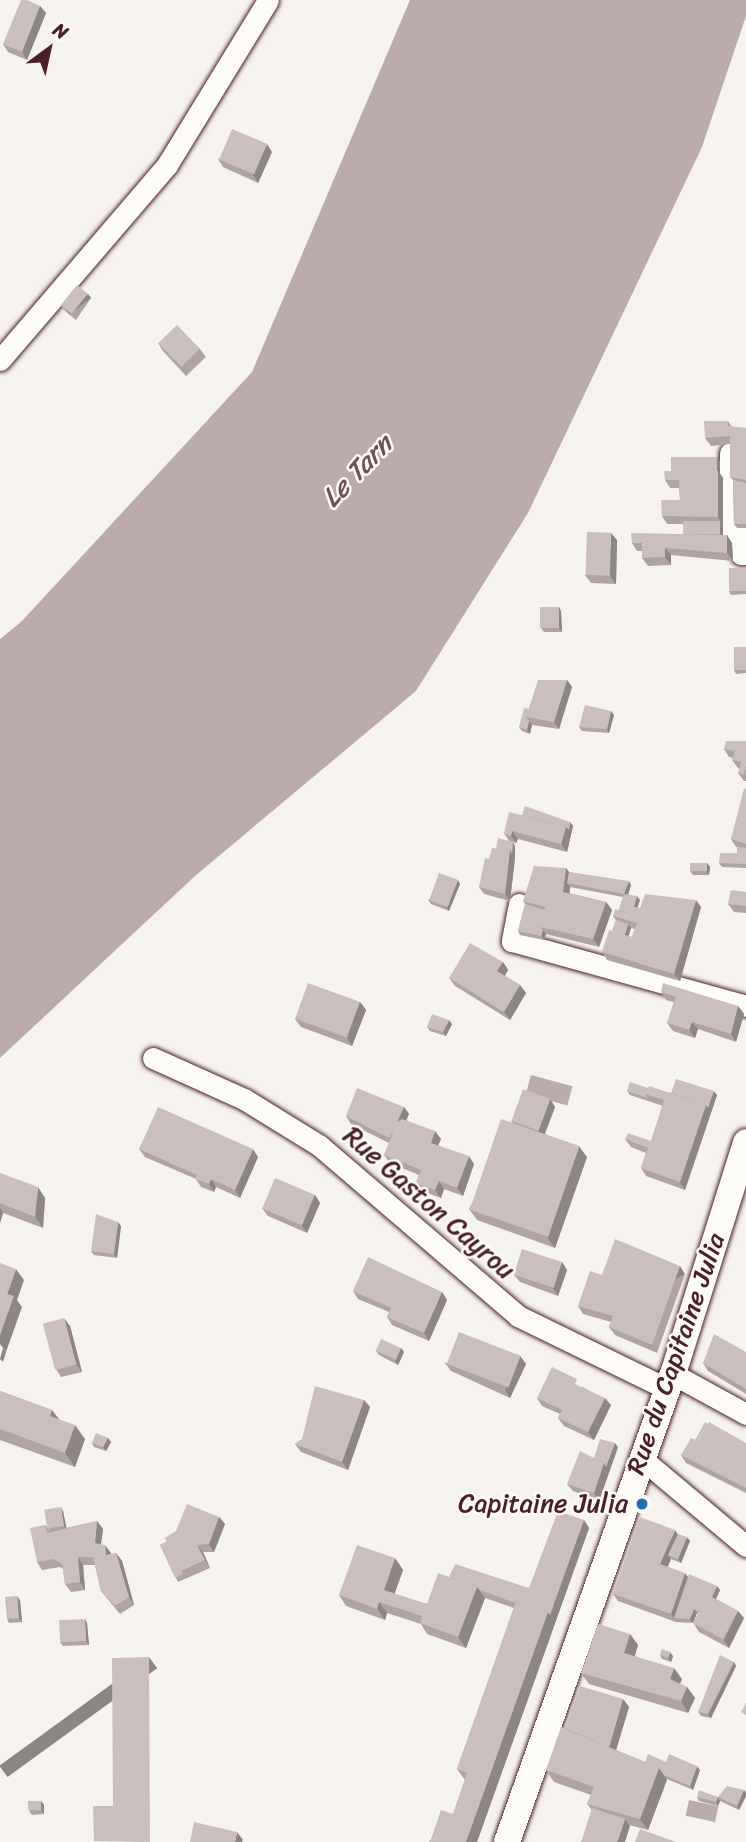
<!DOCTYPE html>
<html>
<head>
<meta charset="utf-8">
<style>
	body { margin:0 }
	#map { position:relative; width:746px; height:1842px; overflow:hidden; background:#f6f3ef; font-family:Sriracha,sans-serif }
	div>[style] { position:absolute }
	.water>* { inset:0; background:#bbabac; transform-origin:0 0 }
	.roads { filter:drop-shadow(0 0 2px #4a1f2b) drop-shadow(0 0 2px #4a1f2b) }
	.minor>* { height:21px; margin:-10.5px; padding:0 10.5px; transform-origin:10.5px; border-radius:10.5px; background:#fdfcf7 }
	.tertiary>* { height:26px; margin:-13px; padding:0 13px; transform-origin:13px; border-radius:13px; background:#fdfcf7 }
	.wall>* { inset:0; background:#afa4a3 }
	.shaded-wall>* { inset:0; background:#8e8685; transform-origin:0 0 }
	.building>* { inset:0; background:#cbbfbe; transform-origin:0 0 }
	.dots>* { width:19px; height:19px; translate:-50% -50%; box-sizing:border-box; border:4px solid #fdfcf7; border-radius:50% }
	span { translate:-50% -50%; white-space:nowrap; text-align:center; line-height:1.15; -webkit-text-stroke:5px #fdfcf7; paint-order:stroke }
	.street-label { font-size:26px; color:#4a1f2b }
	.poi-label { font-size:26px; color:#4a1f2b }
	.right { translate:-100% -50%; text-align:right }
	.water-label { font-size:28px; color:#725058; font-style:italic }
	.north { position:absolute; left:14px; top:14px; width:70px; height:70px; -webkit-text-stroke:5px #fdfcf7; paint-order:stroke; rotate:33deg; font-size:19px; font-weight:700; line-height:28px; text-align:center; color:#4a1f2b }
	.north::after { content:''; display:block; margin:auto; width:24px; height:32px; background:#4a1f2b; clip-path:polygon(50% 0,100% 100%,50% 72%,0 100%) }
</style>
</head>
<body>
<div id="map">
	<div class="water">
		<i style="clip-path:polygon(410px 0,746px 0,746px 16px,702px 147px,528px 513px,416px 691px,195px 876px,0 1058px,0 639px,21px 622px,252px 372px)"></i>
		<i style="left:531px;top:1075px;width:43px;height:20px;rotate:15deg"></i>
		<i style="left:689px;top:1800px;width:30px;height:16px;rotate:12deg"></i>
	</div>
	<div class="roads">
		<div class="minor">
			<i style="left:0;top:360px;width:257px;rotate:-49.4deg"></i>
			<i style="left:167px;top:165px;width:193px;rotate:-58.5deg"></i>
			<i style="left:730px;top:453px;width:83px;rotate:90.7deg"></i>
			<i style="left:729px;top:536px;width:13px;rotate:4deg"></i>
			<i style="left:742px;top:537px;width:17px;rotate:93deg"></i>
			<i style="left:741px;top:554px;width:5px"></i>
			<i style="left:519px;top:904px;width:38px;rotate:101deg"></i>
			<i style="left:512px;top:941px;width:243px;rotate:15.5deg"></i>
			<i style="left:153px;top:1058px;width:100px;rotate:24.3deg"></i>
			<i style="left:244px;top:1099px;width:89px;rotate:31.7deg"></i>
			<i style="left:320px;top:1146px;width:261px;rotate:40.6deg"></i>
			<i style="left:518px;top:1316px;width:167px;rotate:26deg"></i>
			<i style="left:673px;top:1374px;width:83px;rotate:28.7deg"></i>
			<i style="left:641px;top:1458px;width:137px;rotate:40deg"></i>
		</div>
		<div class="tertiary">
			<i style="left:507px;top:1842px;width:497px;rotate:-70.5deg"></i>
			<i style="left:673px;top:1374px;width:243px;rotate:-72.5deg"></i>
		</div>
	</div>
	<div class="wall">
		<i style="clip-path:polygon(40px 6px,46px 13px,27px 60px,8px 52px,3px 44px)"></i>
		<i style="clip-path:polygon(272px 152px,258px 183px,223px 167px,218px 159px)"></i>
		<i style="clip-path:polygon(88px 294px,91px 298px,76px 320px,64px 310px,61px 306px)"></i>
		<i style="clip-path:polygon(158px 343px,200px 349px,206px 357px,186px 376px,163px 351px)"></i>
		<i style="clip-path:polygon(728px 421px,732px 427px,746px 428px,746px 528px,737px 528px,734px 524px,733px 480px,730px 477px,730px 444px,711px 446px,705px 438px)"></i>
		<i style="clip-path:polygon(720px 461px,719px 472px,723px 478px,723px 535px,727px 535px,732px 543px,733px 561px,671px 555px,671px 565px,648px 566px,642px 558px,642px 551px,637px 551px,632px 543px,683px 534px,683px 524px,667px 524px,662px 516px,680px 500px,679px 488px,670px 488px,665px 480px,675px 471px)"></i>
		<i style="clip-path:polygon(617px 540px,616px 584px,591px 583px,585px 575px)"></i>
		<i style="clip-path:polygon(746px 568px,746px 594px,731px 595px,729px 591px)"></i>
		<i style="clip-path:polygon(561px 611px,562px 632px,544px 632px,541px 628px)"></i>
		<i style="clip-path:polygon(746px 647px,746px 673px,736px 674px,734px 670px)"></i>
		<i style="clip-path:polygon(567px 680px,572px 687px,559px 729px,532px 725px,530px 734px,522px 731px,519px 727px,529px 709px)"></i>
		<i style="clip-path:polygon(611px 711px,614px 715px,609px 733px,582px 731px,579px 727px)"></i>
		<i style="clip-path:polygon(746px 741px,746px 781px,744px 781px,738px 773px,740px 769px,738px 768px,732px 760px,733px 758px,729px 757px,724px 749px)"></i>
		<i style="clip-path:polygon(746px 789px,746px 868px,722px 867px,719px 863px,737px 853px,739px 847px,736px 847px,731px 839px)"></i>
		<i style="clip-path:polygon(522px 815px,570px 822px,573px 826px,567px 852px,518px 839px,516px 843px,513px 842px,515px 846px,515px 858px,510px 901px,484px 894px,479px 887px,489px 859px,496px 849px,509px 841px,504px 833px)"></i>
		<i style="clip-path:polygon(707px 863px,710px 867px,709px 875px,693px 875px,690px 871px)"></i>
		<i style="clip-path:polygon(evenodd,566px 868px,569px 872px,631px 885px,628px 895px,640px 900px,637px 908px,701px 907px,680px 981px,607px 960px,602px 952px,612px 931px,616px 920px,613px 916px,619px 910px,623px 897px,570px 887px,569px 893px,606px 902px,612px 910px,599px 947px,546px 934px,544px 940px,520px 935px,518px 931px,525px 904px,523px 901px,566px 868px,631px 928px,635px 929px,632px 937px,628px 936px,631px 928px)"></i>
		<i style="clip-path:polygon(460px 884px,449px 911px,431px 904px,428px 900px)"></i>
		<i style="clip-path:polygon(746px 892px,746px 913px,734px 912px,728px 904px)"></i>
		<i style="clip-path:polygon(503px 962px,508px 970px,505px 976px,520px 985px,526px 993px,510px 1020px,455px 986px,449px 978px)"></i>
		<i style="clip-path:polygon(661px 992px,738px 1006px,744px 1014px,736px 1042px,698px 1029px,695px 1038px,673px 1031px,667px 1023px,674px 1002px,666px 1000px)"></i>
		<i style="clip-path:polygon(360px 1002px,366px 1010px,352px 1046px,301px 1027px,295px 1019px)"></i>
		<i style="clip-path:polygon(452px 1024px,446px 1036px,430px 1031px,427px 1027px)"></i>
		<i style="clip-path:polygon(648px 1088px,671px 1093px,717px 1095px,685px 1190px,646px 1176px,641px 1168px,646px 1153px,631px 1147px,625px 1139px,651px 1141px,663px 1106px,630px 1095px,627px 1091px)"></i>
		<i style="clip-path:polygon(550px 1099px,555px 1107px,545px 1134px,587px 1157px,555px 1248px,477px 1220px,469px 1209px,513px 1123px,511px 1121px)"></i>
		<i style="clip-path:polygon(404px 1107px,409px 1114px,406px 1120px,441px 1139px,438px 1145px,474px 1164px,463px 1196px,444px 1189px,441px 1198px,422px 1191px,416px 1183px,419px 1175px,390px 1163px,384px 1155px,389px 1143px,351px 1124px,346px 1116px)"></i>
		<i style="clip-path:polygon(139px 1149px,258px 1157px,240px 1198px,216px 1187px,214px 1192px,201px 1187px,196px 1179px,145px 1157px)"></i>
		<i style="clip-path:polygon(0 1173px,45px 1198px,43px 1228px,3px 1213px,0 1223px)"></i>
		<i style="clip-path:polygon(315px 1195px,320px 1203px,307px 1233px,268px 1216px,262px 1208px)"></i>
		<i style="clip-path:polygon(121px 1226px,117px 1258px,94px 1255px,91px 1251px)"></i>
		<i style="clip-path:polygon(562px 1262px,567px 1270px,558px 1296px,520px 1282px,514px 1275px)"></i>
		<i style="clip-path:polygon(685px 1274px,657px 1353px,615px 1335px,609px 1327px,611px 1322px,583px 1314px,578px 1306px,602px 1275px)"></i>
		<i style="clip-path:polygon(353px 1291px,442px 1292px,447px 1300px,429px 1341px,392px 1325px,387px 1317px,389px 1312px,358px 1299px)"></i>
		<i style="clip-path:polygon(70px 1326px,82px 1372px,61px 1377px,56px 1369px)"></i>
		<i style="clip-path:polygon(401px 1348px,404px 1352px,398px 1365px,379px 1355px,376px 1351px)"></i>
		<i style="clip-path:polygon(746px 1352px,746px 1394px,708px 1371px,703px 1363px)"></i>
		<i style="clip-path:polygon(520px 1356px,526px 1364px,510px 1398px,451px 1371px,445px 1363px)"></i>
		<i style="clip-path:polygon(583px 1387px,611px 1405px,594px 1440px,564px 1426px,558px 1418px,560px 1414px,542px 1406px,537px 1398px)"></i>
		<i style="clip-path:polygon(0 1391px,52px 1410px,59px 1419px,85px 1439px,75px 1467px,0 1440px)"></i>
		<i style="clip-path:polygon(364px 1400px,370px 1407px,348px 1470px,301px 1452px,295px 1444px)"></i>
		<i style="clip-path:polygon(108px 1438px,111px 1442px,106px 1451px,94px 1447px,92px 1443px)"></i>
		<i style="clip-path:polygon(695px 1440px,746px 1443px,746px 1493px,686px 1463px,681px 1455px)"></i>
		<i style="clip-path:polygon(618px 1447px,599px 1501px,573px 1491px,567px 1484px,594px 1458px)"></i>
		<i style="clip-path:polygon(63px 1511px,66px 1528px,97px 1521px,103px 1529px,101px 1544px,111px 1554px,116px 1553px,122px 1561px,134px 1605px,120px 1614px,101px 1591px,95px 1565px,83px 1565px,85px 1590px,71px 1592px,65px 1584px,63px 1569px,60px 1567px,42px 1570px,37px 1562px,45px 1525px,51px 1532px,48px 1528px)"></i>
		<i style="clip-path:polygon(219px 1517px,225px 1524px,214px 1552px,203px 1552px,210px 1568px,178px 1582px,160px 1545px)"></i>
		<i style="clip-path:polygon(584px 1520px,589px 1528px,477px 1842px,429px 1842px,453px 1814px,465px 1780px,457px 1769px,514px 1608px,485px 1598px,466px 1648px,427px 1634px,421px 1624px,387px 1613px,385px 1620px,346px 1606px,339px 1595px,395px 1558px,403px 1570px,394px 1594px,427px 1604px,449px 1577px,529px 1588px)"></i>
		<i style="clip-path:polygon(678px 1534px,690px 1541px,681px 1563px,671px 1559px,668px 1567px,688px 1577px,720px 1590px,716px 1599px,738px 1611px,744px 1618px,729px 1648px,699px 1632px,694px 1624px,699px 1614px,697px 1613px,693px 1623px,676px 1622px,618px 1601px,613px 1594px)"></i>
		<i style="clip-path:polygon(20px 1600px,22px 1622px,9px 1623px,7px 1619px)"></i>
		<i style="clip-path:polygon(85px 1619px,87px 1623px,89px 1645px,63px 1646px,60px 1642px)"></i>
		<i style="clip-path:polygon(630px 1634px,638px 1645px,635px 1656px,682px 1679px,680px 1684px,687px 1687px,695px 1698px,688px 1713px,589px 1684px,581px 1673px)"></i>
		<i style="clip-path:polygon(660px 1655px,673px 1656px,671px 1662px,662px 1659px)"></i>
		<i style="clip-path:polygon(734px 1662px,736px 1666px,711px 1718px,701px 1716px,698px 1712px)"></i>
		<i style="clip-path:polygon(623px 1699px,629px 1707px,616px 1750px,645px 1762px,666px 1762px,700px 1770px,693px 1790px,667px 1779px,648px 1830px,629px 1825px,630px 1826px,592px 1810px,587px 1804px,591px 1795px,554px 1782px,546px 1770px,565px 1728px)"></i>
		<i style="clip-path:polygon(744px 1790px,746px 1793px,746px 1796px,739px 1810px,720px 1801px,718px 1797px)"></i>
		<i style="clip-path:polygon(697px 1797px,718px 1797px,720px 1801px,718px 1806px,699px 1801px)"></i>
		<i style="clip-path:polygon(41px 1801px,44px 1805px,44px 1814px,32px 1815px,29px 1811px)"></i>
	</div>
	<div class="shaded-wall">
		<i style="clip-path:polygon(40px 6px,46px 13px,27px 60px,22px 52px)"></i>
		<i style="clip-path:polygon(267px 144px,272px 152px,258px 183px,253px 175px)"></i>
		<i style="left:88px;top:294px;width:5px;height:27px;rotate:53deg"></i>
		<i style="clip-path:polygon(717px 457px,720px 461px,719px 472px,723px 478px,723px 525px,718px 517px,716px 474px)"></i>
		<i style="clip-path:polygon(720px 521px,723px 525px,723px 543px,720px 539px)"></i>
		<i style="clip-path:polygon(611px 533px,617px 540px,616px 584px,610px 576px)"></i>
		<i style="clip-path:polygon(727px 535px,732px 543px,733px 561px,727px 553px)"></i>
		<i style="clip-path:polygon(665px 548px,671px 555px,671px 565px,665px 557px)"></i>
		<i style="clip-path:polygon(559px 607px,561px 611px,562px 632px,559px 628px)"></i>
		<i style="clip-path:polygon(567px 680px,572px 687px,559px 729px,554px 722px)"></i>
		<i style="clip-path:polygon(611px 711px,614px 715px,609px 733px,607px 729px)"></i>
		<i style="clip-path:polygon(529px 721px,532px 725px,530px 734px,527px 730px)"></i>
		<i style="clip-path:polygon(570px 822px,573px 826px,567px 852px,561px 844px,566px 827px)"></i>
		<i style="clip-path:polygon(512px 831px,518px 839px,516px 843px,511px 836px)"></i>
		<i style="clip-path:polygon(513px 842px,515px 846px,515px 858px,512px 854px)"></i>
		<i style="clip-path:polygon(510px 850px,515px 858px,510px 901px,505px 894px)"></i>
		<i style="clip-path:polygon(707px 863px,710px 867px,709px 875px,706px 871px)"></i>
		<i style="clip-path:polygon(566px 868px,572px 876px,567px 883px,570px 887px,569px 899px,563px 892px)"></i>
		<i style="clip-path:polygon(458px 880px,460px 884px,449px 911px,446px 907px)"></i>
		<i style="clip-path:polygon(629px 881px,631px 885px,627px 898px,624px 894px)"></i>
		<i style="clip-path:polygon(637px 896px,640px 900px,633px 921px,631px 917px)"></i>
		<i style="clip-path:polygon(696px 900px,701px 907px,680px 981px,674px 974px)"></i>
		<i style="clip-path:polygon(606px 902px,612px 910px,599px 947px,593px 939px)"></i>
		<i style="clip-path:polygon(628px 924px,631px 928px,627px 942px,624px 938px)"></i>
		<i style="clip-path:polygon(543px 930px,546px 934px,544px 940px,541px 936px)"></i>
		<i style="clip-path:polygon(503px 962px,508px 970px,503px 979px,497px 971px)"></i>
		<i style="clip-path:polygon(520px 985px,526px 993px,510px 1020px,504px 1012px)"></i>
		<i style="clip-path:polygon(360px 1002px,366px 1010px,352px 1046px,347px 1038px)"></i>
		<i style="clip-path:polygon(738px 1006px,744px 1014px,736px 1042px,731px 1034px)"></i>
		<i style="clip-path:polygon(449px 1020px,452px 1024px,446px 1036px,443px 1032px)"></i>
		<i style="clip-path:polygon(692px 1022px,698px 1029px,695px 1038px,689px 1030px)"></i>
		<i style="clip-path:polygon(714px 1091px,717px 1095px,685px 1190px,680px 1182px,706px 1105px)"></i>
		<i style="clip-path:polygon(550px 1099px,555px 1107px,543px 1138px,538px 1131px)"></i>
		<i style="clip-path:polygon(404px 1107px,409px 1114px,402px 1130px,397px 1122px)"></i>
		<i style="clip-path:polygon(435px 1131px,441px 1139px,436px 1150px,431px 1143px)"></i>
		<i style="clip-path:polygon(579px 1146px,587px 1157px,555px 1248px,547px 1237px)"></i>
		<i style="clip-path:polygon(253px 1149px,258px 1157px,240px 1198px,235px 1190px)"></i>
		<i style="clip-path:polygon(469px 1156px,474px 1164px,463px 1196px,457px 1188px)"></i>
		<i style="clip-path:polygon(211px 1179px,216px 1187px,214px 1192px,209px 1184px)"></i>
		<i style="clip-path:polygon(439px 1181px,444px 1189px,441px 1198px,435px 1190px)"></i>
		<i style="clip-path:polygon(38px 1187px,45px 1198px,43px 1228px,35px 1217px)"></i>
		<i style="clip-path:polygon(315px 1195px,320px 1203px,307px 1233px,302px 1226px)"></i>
		<i style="clip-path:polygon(0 1208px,3px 1213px,0 1223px)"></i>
		<i style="clip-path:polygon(118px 1222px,121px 1226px,117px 1258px,114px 1254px)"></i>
		<i style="clip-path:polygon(562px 1262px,567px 1270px,558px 1296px,553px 1288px)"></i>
		<i style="left:680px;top:1266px;width:9px;height:84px;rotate:58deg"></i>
		<i style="clip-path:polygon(16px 1269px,24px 1280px,17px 1300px,22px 1307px,6px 1352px,0 1344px,0 1335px,7px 1294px)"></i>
		<i style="clip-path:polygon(442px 1292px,447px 1300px,429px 1341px,424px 1333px)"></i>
		<i style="clip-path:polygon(64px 1318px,70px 1326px,82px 1372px,76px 1364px)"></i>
		<i style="clip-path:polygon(3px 1348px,6px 1352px,3px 1362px,0 1359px)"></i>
		<i style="clip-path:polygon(401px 1348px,404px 1352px,398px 1365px,395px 1361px)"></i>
		<i style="clip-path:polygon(520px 1356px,526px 1364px,510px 1398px,505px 1390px)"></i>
		<i style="clip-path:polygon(605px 1398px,611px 1405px,594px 1440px,588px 1432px)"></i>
		<i style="clip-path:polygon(364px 1400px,370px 1407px,348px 1470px,342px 1462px)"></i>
		<i style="clip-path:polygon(52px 1410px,62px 1424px,50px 1416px)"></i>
		<i style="clip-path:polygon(75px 1425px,85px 1439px,75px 1467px,65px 1453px)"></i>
		<i style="clip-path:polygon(108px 1438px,111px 1442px,106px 1451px,103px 1447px)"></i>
		<i style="clip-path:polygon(615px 1443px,618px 1447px,599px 1501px,594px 1493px,604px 1463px)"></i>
		<i style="clip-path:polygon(61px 1507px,63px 1511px,67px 1530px,64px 1526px)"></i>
		<i style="clip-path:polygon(219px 1517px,225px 1524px,214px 1552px,209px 1544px)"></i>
		<i style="clip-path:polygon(584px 1520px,589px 1528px,477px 1842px,466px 1842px,548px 1612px)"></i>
		<i style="clip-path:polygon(97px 1521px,103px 1529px,100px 1551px,95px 1543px)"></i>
		<i style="clip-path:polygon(675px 1530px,680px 1538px,668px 1555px,671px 1559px,665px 1572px,660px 1564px)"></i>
		<i style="clip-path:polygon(687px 1537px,690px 1541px,681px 1563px,678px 1559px)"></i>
		<i style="clip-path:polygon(105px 1545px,111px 1553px,112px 1563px,106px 1555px)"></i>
		<i style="clip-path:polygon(197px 1545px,203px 1552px,210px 1568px,205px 1560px)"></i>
		<i style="clip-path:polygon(116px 1553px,122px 1561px,134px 1605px,129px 1597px)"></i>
		<i style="clip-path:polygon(78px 1557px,83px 1565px,85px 1590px,80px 1582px)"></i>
		<i style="clip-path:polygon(395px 1558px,403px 1570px,392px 1601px,384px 1590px)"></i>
		<i style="clip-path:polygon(685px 1573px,691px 1581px,674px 1618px,671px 1614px)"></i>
		<i style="clip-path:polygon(717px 1586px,720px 1590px,707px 1618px,704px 1614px)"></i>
		<i style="clip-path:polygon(477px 1587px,485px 1598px,466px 1648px,458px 1637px)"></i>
		<i style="clip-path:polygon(17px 1596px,20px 1600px,22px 1622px,19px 1618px)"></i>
		<i style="clip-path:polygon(379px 1602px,387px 1613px,385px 1620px,377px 1609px)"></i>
		<i style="clip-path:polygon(694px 1609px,697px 1613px,693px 1623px,690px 1619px)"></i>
		<i style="clip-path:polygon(738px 1611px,744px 1618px,729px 1648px,724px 1640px)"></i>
		<i style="clip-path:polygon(85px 1619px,87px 1623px,89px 1645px,86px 1641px)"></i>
		<i style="clip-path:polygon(630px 1634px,638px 1645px,632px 1664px,624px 1653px)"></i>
		<i style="clip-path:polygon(670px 1652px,673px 1656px,671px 1662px,668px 1658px)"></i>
		<i style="left:149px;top:1657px;width:14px;height:185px;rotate:54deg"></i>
		<i style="clip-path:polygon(734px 1662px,736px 1666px,711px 1718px,708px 1714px)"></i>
		<i style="clip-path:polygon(674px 1668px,682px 1679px,677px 1690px,670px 1679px)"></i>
		<i style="clip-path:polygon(687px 1687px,695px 1698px,688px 1713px,681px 1701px)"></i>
		<i style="clip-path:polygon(623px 1699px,629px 1707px,614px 1757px,609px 1749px)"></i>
		<i style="clip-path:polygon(697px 1766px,700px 1770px,693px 1790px,690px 1786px)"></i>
		<i style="clip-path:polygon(659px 1768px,667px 1780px,648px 1830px,640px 1819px)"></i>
		<i style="clip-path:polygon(744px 1790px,746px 1793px,746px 1796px,739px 1810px,737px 1806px)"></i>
		<i style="clip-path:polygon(718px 1797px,720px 1801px,718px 1806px,716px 1802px)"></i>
		<i style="clip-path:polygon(41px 1801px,44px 1805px,44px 1814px,41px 1810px)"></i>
		<i style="clip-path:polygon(625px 1819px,630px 1826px,625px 1842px,617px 1842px)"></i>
		<i style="clip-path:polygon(237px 1832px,243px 1840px,242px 1842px,235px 1842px)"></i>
	</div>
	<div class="building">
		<i style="clip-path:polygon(21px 0,27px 0,40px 6px,22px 52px,3px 44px)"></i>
		<i style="left:232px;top:129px;width:38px;height:33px;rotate:23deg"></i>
		<i style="left:77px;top:285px;width:14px;height:26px;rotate:39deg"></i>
		<i style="left:177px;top:325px;width:33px;height:26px;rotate:46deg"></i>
		<i style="clip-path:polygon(704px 421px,728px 421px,728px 426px,746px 428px,746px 480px,730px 477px,730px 436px,705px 438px)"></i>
		<i style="left:671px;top:457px;width:46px;height:15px"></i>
		<i style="clip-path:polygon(664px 471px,718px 471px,718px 517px,662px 516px,661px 500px,680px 500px,679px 480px,665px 480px)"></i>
		<i style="clip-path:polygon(733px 480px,746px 483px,746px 524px,734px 524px)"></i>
		<i style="left:683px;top:521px;width:37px;height:13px"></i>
		<i style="left:587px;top:532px;width:24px;height:43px;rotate:2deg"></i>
		<i style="clip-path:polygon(631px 533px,727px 535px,727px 553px,665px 548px,665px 557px,642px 558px,642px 543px,632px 543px)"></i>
		<i style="left:729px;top:568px;width:17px;height:23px"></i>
		<i style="left:559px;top:607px;width:21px;height:19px;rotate:90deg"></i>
		<i style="left:734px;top:647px;width:12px;height:23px"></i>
		<i style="clip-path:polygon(538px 680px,567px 680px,554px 722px,526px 717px)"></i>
		<i style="clip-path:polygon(585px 705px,611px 711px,607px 729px,579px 727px)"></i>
		<i style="clip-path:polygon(524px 708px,529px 709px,526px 717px,529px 721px,527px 730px,519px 727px)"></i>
		<i style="clip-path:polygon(726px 741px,746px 741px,746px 766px,744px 774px,738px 773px,741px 762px,732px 760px,735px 751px,724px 749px)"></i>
		<i style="clip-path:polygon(744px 788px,746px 789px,746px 844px,731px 839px)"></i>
		<i style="clip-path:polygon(525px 806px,570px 822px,569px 830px,566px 827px,522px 815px)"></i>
		<i style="clip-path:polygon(509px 812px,566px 827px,561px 844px,512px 831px,511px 836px,504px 833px)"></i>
		<i style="clip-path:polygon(498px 838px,513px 842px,512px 854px,510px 850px,496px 849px)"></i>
		<i style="clip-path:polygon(737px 847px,746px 848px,746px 864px,719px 863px,720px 853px,737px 853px)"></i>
		<i style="clip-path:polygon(492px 848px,510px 850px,505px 894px,479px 887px,485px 858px,489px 859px)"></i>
		<i style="left:690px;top:863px;width:17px;height:8px"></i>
		<i style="clip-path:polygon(534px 866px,566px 868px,563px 892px,606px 902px,593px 939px,540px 927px,545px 907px,523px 901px)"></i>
		<i style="clip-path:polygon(569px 872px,629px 881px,624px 894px,567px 883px)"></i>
		<i style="left:439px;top:873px;width:20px;height:29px;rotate:20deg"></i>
		<i style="clip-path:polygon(731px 890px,746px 892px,746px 906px,728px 904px)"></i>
		<i style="clip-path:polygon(624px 894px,637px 896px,634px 907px,630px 906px,628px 913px,619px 910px)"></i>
		<i style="clip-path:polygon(645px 894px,696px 900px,674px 974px,602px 952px,609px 930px,632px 937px,637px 923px,613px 916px,615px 909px,628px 913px,630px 906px,640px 908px)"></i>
		<i style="clip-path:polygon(525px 904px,545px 910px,540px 927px,543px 930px,541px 936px,518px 931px)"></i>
		<i style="left:616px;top:920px;width:13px;height:12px;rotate:18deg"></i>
		<i style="clip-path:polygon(470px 943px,503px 962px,497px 971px,520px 985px,504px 1012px,449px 978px)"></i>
		<i style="left:308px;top:983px;width:55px;height:38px;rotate:20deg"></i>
		<i style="clip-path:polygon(663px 983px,738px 1006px,731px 1034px,692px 1022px,689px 1030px,667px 1023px,676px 997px,661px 992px)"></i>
		<i style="clip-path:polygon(432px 1014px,449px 1020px,443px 1032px,427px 1027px)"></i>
		<i style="clip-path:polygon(676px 1079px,714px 1091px,708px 1108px,706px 1105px,671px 1093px)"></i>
		<i style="clip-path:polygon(630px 1082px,648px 1088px,645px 1094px,648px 1098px,627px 1091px)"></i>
		<i style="clip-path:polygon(649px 1086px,706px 1105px,680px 1182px,641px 1168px,648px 1148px,625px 1139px,628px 1133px,651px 1141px,664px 1100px,645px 1094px)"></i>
		<i style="clip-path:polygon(357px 1088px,404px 1107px,397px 1122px,402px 1119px,435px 1131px,431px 1143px,469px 1156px,457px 1188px,439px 1181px,435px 1190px,416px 1183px,421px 1170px,384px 1155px,394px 1130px,389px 1138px,346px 1116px)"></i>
		<i style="left:523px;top:1089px;width:29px;height:34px;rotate:20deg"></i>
		<i style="clip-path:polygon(158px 1107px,253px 1149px,235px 1190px,211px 1179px,209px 1184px,195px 1179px,197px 1175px,139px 1149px)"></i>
		<i style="left:501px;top:1119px;width:83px;height:96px;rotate:19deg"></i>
		<i style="clip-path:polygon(0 1173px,38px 1187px,35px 1217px,0 1203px)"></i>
		<i style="left:275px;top:1178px;width:43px;height:33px;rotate:23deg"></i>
		<i style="clip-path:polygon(96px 1214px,118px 1222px,114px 1254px,91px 1251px)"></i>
		<i style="clip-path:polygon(615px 1239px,680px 1266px,652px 1345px,609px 1327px,613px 1316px,578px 1306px,590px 1271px,602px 1275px)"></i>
		<i style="left:522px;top:1249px;width:42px;height:27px;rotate:18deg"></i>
		<i style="clip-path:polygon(368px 1257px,442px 1292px,424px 1333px,387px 1317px,391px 1308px,353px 1291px)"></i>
		<i style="clip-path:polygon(0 1263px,16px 1269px,7px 1294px,14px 1296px,0 1335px)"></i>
		<i style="left:64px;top:1318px;width:48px;height:22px;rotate:75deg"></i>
		<i style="left:459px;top:1332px;width:66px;height:34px;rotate:21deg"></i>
		<i style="clip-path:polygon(714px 1334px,746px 1352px,746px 1389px,703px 1363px)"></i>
		<i style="left:381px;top:1339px;width:22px;height:13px;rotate:24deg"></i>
		<i style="clip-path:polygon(552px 1367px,577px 1379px,575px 1384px,605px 1398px,588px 1432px,558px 1418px,562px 1410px,537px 1398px)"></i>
		<i style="clip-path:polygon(315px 1386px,364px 1400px,342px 1462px,295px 1444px,302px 1439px)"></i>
		<i style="clip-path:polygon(0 1391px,52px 1410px,50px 1416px,75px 1425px,65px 1453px,0 1429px)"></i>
		<i style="clip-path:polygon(705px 1422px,708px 1424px,698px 1441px,695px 1440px)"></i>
		<i style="clip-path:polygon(709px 1422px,746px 1443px,746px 1488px,681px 1455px,691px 1438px,698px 1441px)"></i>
		<i style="clip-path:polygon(96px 1433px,108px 1438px,103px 1447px,92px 1443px)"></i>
		<i style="clip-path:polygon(600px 1439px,615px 1443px,606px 1467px,604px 1463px,594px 1458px)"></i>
		<i style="clip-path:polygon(580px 1451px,604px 1463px,594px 1493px,567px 1484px)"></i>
		<i style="clip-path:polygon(187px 1504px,219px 1517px,209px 1544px,197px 1545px,205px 1560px,181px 1571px,165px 1538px,176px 1531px)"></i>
		<i style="left:61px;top:1507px;width:19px;height:17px;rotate:81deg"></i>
		<i style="clip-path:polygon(558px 1511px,584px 1520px,550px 1615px,548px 1612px,516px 1601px,515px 1603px,480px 1590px,477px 1587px,449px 1577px,455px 1564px,529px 1588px)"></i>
		<i style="clip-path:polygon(640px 1517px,675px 1530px,660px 1564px,685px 1573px,671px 1614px,613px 1594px)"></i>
		<i style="clip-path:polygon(97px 1521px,95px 1543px,105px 1545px,106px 1555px,116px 1553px,129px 1597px,115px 1606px,101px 1591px,93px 1557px,78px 1557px,80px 1582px,65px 1584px,62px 1564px,54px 1559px,37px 1562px,30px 1528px,45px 1525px,47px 1533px)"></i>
		<i style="clip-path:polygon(678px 1534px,687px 1537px,678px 1559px,668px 1555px)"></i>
		<i style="clip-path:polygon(167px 1542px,183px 1574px,175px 1578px,160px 1545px)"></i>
		<i style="clip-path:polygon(357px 1545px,395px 1558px,384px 1590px,427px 1604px,438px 1573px,477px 1587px,458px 1637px,420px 1623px,422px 1616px,379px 1602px,377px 1609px,339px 1595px)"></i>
		<i style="clip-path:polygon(689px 1574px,717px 1586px,712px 1597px,708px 1595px,700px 1612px,694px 1609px,690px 1619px,674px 1618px)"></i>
		<i style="left:708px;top:1595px;width:34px;height:32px;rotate:28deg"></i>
		<i style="left:17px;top:1596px;width:22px;height:12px;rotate:85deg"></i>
		<i style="clip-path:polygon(516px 1601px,548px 1612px,466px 1842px,430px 1842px,441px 1810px,453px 1814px,467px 1773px,457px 1769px)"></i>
		<i style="left:85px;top:1619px;width:22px;height:26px;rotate:87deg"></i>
		<i style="clip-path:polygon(598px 1624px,630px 1634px,624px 1653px,674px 1668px,670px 1679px,687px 1687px,681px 1701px,581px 1673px)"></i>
		<i style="left:662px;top:1649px;width:9px;height:6px;rotate:21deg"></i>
		<i style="clip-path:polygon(720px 1655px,734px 1662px,708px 1714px,698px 1712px)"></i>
		<i style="clip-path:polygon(149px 1657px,150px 1842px,94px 1841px,93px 1806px,113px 1806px,112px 1658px)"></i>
		<i style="clip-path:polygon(580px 1686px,623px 1699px,609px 1747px,565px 1728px)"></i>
		<i style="clip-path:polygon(746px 1703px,746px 1715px,741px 1712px)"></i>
		<i style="clip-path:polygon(561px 1727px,659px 1768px,640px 1819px,587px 1804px,594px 1787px,546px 1770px)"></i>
		<i style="clip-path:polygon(648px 1754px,666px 1762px,669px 1754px,697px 1766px,690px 1786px,664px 1775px,659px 1768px,645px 1762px)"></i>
		<i style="clip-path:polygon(727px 1786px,744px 1790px,737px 1806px,718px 1797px)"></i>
		<i style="clip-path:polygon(699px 1790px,718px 1797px,716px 1802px,697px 1797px)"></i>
		<i style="left:41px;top:1801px;width:9px;height:13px;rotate:90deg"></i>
		<i style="clip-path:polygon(592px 1808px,625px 1819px,617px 1842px,581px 1842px)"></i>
		<i style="clip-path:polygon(194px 1822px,237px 1832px,235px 1842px,190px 1842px)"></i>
		<i style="clip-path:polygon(640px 1829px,676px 1842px,635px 1842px)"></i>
	</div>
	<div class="dots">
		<i style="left:642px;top:1504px;background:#1f6fb2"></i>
	</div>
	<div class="street-label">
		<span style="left:429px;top:1203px;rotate:41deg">Rue Gaston Cayrou</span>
		<span style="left:676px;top:1354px;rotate:-71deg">Rue du Capitaine Julia</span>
	</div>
	<div class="poi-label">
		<span class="right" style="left:628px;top:1504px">Capitaine Julia</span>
	</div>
	<div class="water-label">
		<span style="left:357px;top:471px;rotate:-46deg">Le Tarn</span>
	</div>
	<div class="north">N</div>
</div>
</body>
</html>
